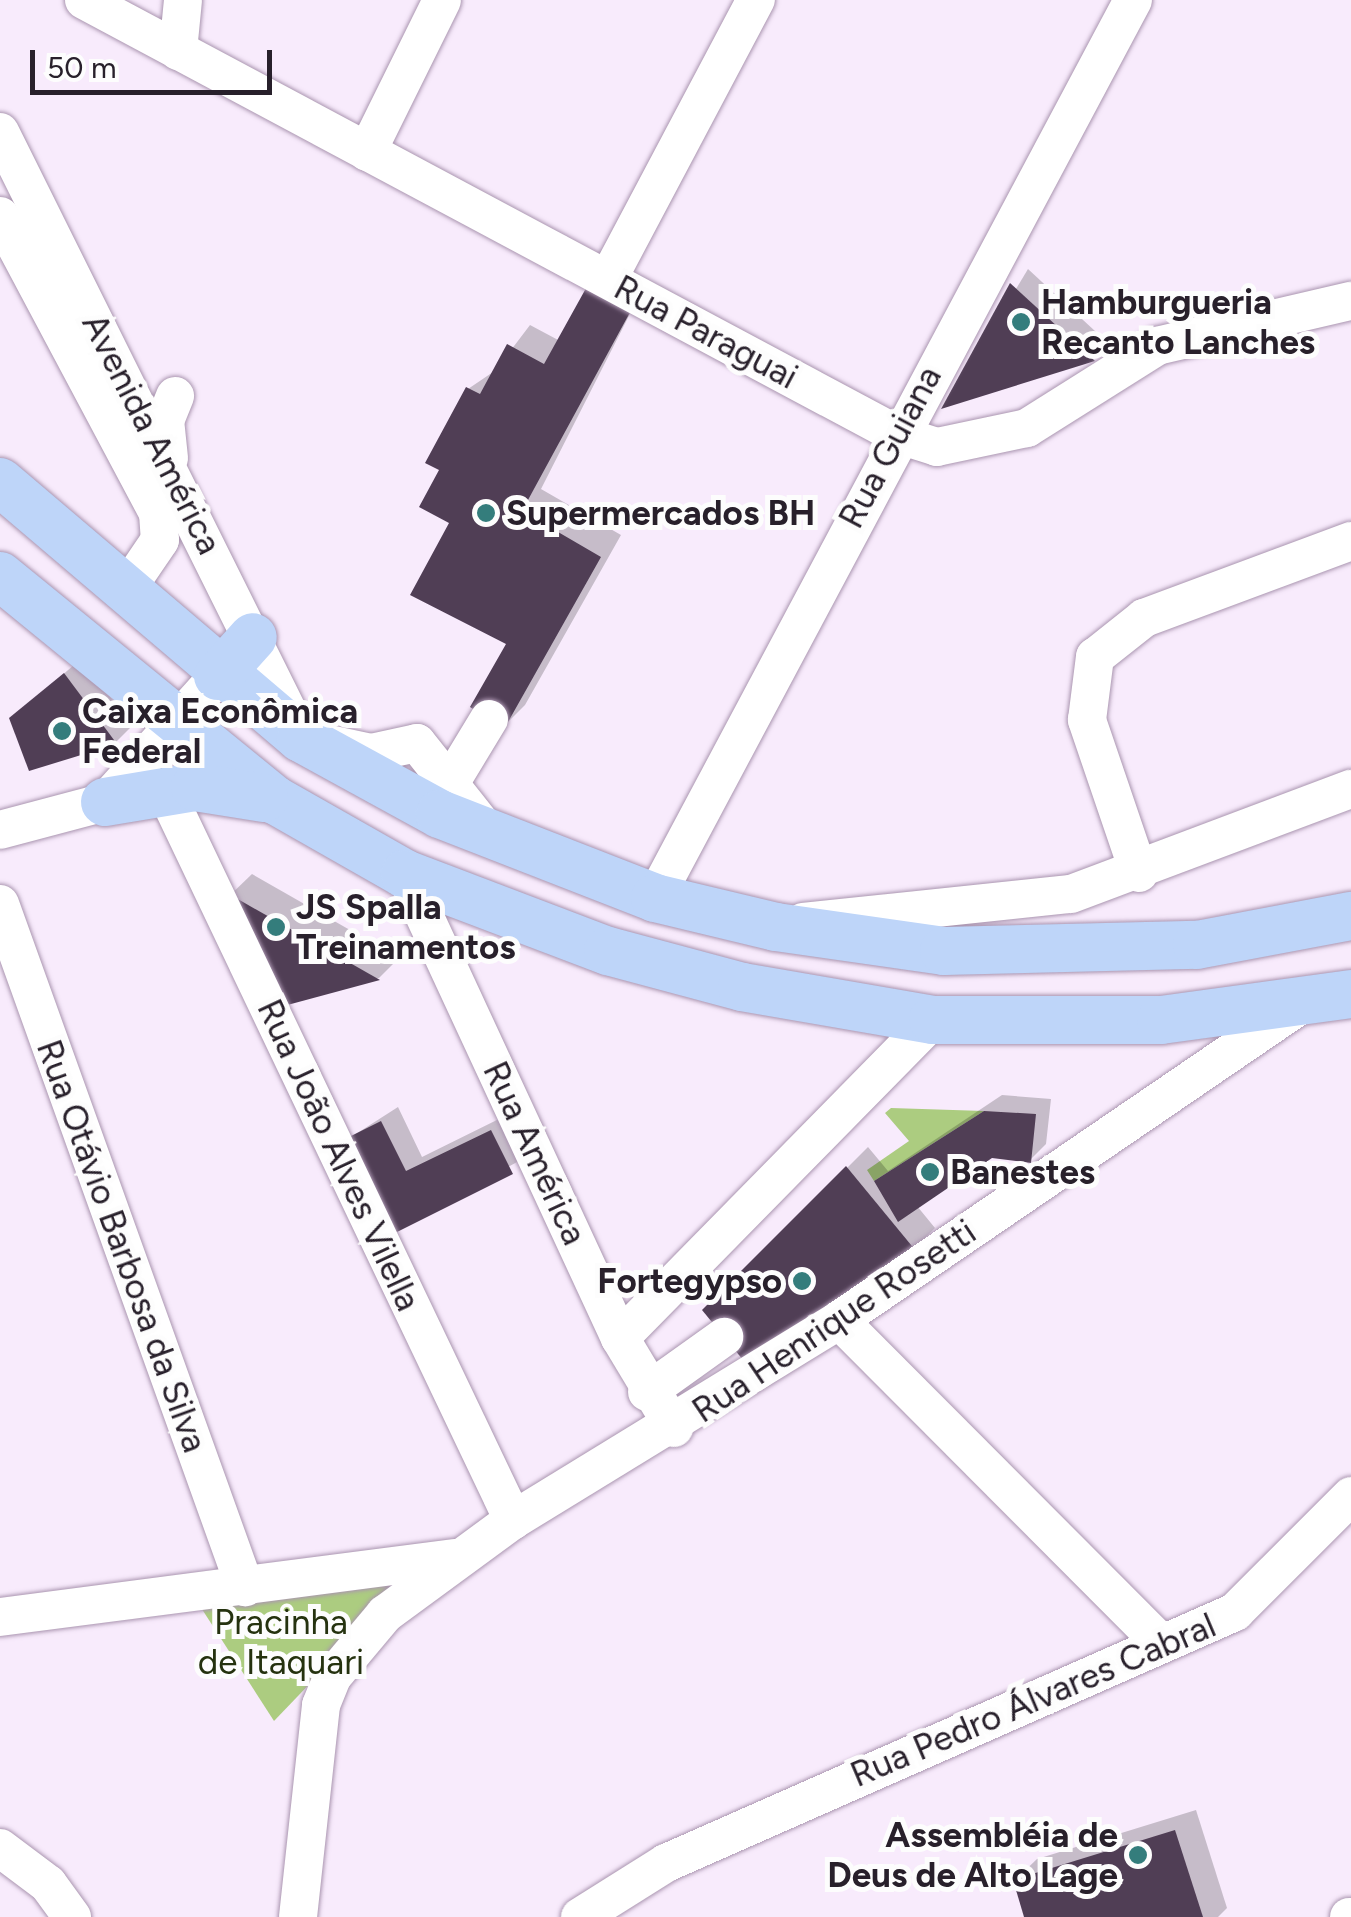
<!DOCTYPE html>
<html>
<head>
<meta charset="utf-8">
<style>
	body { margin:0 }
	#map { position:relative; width:1351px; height:1917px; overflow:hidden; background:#f8ebfc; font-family:Figtree,sans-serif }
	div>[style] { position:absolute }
	.green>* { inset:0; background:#accc80 }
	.shadow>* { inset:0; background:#0003 }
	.building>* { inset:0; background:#503e55 }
	.roads { filter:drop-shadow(0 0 2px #aa95b0) drop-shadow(0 0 2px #aa95b0) }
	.minor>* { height:38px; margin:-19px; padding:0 19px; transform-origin:19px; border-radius:19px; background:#fff }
	.major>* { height:48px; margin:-24px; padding:0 24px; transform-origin:24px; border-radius:24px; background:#bed5f9 }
	.dots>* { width:28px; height:28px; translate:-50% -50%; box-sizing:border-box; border:5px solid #fdfdfd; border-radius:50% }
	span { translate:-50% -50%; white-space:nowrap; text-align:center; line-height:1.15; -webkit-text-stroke:10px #fdfdfd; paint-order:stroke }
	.poi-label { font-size:35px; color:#28202b; font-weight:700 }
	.left { translate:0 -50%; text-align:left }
	.right { translate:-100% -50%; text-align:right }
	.street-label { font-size:35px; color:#28202b }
	.park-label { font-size:35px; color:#25320f }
	.scale { position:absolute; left:30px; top:50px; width:242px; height:45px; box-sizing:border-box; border:5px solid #28202b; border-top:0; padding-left:12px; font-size:30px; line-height:35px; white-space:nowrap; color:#28202b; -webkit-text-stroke:8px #fdfdfd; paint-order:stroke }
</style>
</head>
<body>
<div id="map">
	<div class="green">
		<i style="clip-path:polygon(891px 1108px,984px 1111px,874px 1181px,867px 1170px,909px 1141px,885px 1113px)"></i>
		<i style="clip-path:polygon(415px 1574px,274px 1721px,198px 1603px)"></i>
	</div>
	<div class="shadow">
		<i style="clip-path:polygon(1028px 269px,1109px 344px,1093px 359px,946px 405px)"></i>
		<i style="clip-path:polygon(637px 300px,541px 489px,621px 535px,525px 705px,504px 726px,509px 643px,452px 522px,442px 469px,468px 389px,496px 370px,530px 325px,560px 341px)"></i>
		<i style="clip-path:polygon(81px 659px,132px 726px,116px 742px,31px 768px,12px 718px)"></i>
		<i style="clip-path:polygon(252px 874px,399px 958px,379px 978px,281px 1004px,225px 900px)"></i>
		<i style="clip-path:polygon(1002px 1095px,1051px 1099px,1046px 1144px,1030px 1160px,992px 1155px,917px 1206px,935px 1228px,914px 1249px,705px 1310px,868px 1147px,888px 1171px)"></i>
		<i style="clip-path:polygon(398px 1107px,422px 1157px,507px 1115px,528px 1156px,394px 1230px,348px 1139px)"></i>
		<i style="clip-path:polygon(1196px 1810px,1227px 1908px,1218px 1917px,1027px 1917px,1015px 1880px,1037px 1859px)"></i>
	</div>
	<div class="building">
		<i style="clip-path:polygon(590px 281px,634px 305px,522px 511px,601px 557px,504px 729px,470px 707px,506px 644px,410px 595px,449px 523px,419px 507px,439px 470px,425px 463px,466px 387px,480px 394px,507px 344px,544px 364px)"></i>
		<i style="clip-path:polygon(1010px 283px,1095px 361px,941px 409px)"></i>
		<i style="clip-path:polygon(64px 673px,117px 744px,29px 771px,9px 718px)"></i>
		<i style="clip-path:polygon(229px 894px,380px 980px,280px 1007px)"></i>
		<i style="clip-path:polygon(984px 1111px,1036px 1114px,1031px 1163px,992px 1158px,898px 1222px,874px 1181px)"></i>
		<i style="clip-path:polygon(381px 1121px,406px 1171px,491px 1130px,513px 1174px,393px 1234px,345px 1139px)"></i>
		<i style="clip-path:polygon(846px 1166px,916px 1251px,748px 1366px,702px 1310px)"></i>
		<i style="clip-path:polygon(1175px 1830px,1203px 1917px,1024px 1917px,1013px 1880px)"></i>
	</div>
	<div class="roads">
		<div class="minor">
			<i style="left:84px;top:0;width:921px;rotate:28.12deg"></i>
			<i style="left:896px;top:434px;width:43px;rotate:17.6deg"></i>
			<i style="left:937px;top:447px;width:92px;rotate:-11.9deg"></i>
			<i style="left:1027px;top:428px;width:154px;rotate:-32.2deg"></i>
			<i style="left:1157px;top:346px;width:199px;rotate:-13.1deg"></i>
			<i style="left:178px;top:51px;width:51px;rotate:-84.4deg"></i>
			<i style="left:0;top:132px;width:677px;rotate:63.59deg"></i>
			<i style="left:301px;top:738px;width:72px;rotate:12.1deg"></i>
			<i style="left:371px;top:753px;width:47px;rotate:-12.3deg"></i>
			<i style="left:417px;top:743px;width:106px;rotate:51.5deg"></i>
			<i style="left:367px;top:152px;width:169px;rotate:-63.7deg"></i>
			<i style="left:0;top:216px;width:336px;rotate:62deg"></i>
			<i style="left:158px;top:513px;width:27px;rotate:86deg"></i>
			<i style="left:160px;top:540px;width:60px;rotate:124.2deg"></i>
			<i style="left:608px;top:279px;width:316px;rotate:-62.1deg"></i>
			<i style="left:169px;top:458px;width:37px;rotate:-96deg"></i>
			<i style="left:165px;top:421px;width:27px;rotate:-68deg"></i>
			<i style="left:165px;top:790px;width:809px;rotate:64.51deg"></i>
			<i style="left:446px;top:790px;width:83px;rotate:-58.8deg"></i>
			<i style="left:0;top:830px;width:109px;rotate:-14.9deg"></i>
			<i style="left:105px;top:802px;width:169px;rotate:-48.1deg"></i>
			<i style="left:1139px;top:873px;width:162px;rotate:-108.8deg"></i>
			<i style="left:1087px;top:720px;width:64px;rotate:-82.8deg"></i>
			<i style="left:1095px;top:657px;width:63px;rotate:-38.5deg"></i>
			<i style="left:1144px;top:618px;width:221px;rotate:-20.4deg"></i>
			<i style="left:405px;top:874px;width:511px;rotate:65.14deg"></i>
			<i style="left:620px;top:1338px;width:105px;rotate:59deg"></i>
			<i style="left:655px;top:898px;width:1017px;rotate:-61.97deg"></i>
			<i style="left:0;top:904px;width:726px;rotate:70.27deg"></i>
			<i style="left:803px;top:922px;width:269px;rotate:-6deg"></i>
			<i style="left:1071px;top:894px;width:299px;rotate:-20.6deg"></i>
			<i style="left:839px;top:1320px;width:456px;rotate:45.1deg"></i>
			<i style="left:620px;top:1338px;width:446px;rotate:-45.5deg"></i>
			<i style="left:647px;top:1392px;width:95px;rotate:-35.5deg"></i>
			<i style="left:0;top:1617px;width:458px;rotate:-7.4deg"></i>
			<i style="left:0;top:1848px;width:60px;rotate:36.9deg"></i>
			<i style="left:48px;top:1884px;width:41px;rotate:54deg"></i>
			<i style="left:298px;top:1917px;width:213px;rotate:-83.8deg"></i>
			<i style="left:321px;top:1705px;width:31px;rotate:-68deg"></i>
			<i style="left:333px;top:1676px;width:81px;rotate:-50deg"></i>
			<i style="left:385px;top:1614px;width:159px;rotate:-36.3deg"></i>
			<i style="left:513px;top:1520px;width:382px;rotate:-31.5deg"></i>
			<i style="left:839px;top:1320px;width:557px;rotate:-34.32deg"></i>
			<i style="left:580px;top:1917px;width:102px;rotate:-32.1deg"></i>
			<i style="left:666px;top:1863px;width:622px;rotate:-23.8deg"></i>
			<i style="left:1235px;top:1612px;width:164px;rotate:-45deg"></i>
			<i style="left:1349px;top:1917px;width:2px"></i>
		</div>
		<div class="major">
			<i style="left:0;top:482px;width:395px;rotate:40.4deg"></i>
			<i style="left:301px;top:738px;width:158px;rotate:28.7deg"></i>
			<i style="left:440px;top:814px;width:231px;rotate:21.3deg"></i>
			<i style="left:655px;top:898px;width:124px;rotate:13.5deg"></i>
			<i style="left:776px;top:927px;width:170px;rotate:8.1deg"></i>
			<i style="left:944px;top:951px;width:253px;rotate:-1.4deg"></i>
			<i style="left:1197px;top:945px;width:157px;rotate:-10.7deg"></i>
			<i style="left:0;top:576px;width:355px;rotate:39.2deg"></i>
			<i style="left:275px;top:800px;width:150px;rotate:29.6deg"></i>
			<i style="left:405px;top:874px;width:217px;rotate:20.8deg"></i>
			<i style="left:608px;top:951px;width:139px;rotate:15deg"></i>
			<i style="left:742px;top:987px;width:194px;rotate:9.8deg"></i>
			<i style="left:933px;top:1020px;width:228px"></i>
			<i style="left:1161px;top:1020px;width:192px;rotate:-7.8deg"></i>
			<i style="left:218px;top:676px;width:52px;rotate:-48.1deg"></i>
			<i style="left:105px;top:802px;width:91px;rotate:-9.5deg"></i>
			<i style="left:195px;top:787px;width:70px;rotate:9.1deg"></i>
		</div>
	</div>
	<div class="dots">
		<i style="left:1021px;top:322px;background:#347d7c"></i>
		<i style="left:486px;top:513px;background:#347d7c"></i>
		<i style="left:62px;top:731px;background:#347d7c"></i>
		<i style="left:276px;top:927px;background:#347d7c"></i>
		<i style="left:930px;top:1172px;background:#347d7c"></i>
		<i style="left:802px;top:1281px;background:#347d7c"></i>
		<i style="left:1138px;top:1855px;background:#347d7c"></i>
	</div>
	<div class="poi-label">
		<span class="left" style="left:1041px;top:322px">Hamburgueria<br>Recanto Lanches</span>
		<span class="left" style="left:506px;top:513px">Supermercados BH</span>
		<span class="left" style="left:82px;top:731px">Caixa Econômica<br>Federal</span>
		<span class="left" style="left:296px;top:927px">JS Spalla<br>Treinamentos</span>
		<span class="left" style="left:950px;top:1172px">Banestes</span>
		<span class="right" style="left:782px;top:1281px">Fortegypso</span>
		<span class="right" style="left:1118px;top:1855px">Assembléia de<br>Deus de Alto Lage</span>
	</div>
	<div class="street-label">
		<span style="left:706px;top:332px;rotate:28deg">Rua Paraguai</span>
		<span style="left:152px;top:434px;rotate:63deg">Avenida América</span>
		<span style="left:890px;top:447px;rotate:-62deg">Rua Guiana</span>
		<span style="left:535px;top:1153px;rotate:65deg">Rua América</span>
		<span style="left:339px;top:1155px;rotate:65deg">Rua João Alves Vilella</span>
		<span style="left:122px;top:1246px;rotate:70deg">Rua Otávio Barbosa da Silva</span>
		<span style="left:834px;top:1321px;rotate:-34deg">Rua Henrique Rosetti</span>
		<span style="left:1033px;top:1700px;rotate:-23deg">Rua Pedro Álvares Cabral</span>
	</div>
	<div class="park-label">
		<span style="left:281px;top:1642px">Pracinha<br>de Itaquari</span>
	</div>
	<div class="scale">50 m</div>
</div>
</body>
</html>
